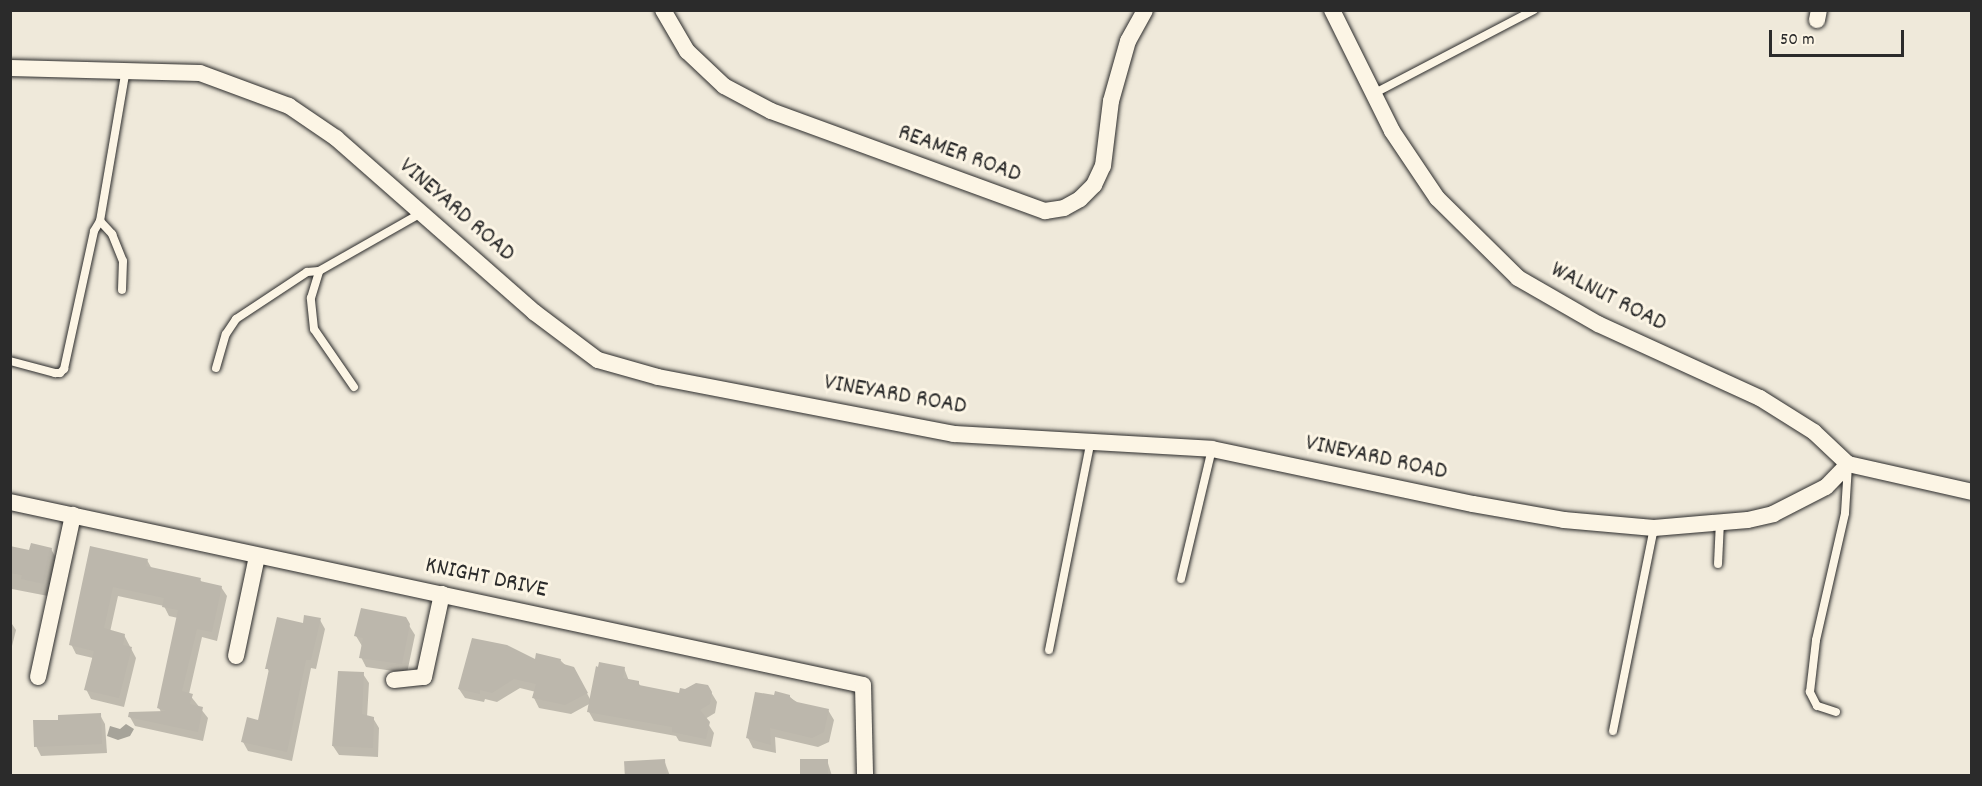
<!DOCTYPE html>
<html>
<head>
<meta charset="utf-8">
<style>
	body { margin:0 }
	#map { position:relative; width:1982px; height:786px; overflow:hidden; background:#efe9da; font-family:Dekko,sans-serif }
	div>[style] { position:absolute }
	.water>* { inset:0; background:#a6a399 }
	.shadow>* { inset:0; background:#0003 }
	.building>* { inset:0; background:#bcb7ac; transform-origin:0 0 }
	.roads { filter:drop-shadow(0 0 2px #2b2b2b) drop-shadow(0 0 2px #2b2b2b) }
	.service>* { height:8px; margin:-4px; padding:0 4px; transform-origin:4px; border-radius:4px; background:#fcf5e5 }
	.minor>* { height:16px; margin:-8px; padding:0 8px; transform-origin:8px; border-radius:8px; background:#fcf5e5 }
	span { translate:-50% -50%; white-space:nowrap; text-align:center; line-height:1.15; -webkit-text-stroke:6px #fcf5e5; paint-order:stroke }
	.street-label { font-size:24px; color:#2b2b2b }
	.frame { position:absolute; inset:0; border:12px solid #2b2b2b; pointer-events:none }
	.scale { position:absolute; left:1769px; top:30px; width:135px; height:27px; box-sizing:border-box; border:3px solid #2b2b2b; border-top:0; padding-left:8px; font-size:18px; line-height:21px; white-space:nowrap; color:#2b2b2b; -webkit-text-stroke:4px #fcf5e5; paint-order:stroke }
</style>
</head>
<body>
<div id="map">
	<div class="water">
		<i style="clip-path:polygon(126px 724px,134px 729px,130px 736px,118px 740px,107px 736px,110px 726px,120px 729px)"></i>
	</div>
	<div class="shadow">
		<i style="clip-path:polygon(10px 547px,31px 552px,51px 549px,56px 558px,48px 596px,12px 589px,10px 594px)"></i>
		<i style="clip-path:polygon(92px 548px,147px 560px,152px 569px,200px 579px,202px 583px,221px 587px,227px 596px,217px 641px,202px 637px,189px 694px,208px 718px,203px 741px,135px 726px,130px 717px,161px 712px,159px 708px,178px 618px,169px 616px,164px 606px,118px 596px,110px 632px,124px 635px,136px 658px,124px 707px,91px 699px,86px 689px,93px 658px,76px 654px,71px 644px)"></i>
		<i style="clip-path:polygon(405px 619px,415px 635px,407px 673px,366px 667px,361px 657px,362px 646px,356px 636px)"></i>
		<i style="clip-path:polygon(320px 620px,325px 629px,316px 669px,311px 668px,292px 761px,248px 751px,243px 742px,259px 721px,270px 673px,267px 668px,304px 625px)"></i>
		<i style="clip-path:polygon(10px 621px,16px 630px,10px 654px)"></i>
		<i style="clip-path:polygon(560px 660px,579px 678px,591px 701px,624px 668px,629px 681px,638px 682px,641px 687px,680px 695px,711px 692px,717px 702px,715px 713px,705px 719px,714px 733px,711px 747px,679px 741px,676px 736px,594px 721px,589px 712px,591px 703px,571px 714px,539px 708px,534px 698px,536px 692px,520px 688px,497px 702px,485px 699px,484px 702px,465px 698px,459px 689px,536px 662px)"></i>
		<i style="clip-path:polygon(363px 674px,369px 683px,367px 717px,373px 718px,379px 728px,378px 757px,339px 755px,333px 746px)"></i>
		<i style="clip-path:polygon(789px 696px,797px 703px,828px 710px,834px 720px,829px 742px,818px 747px,775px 737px,776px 753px,753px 748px,748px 738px)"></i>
		<i style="clip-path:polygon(100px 715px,105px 724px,107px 753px,41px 756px,36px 746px,60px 721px)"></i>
		<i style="clip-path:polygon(664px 760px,670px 776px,626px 776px)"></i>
		<i style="clip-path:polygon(827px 760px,832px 776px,802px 776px)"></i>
	</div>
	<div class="building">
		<i style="clip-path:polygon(31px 543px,52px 548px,44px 584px,21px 579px,22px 575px,10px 573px,10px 546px,29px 550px)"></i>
		<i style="clip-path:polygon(90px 546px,148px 559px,146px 566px,201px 578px,200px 581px,222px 586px,212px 632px,197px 629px,182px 691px,193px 694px,190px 704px,203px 707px,198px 732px,128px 717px,129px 712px,166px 711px,157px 708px,178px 610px,162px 607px,164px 598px,113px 587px,104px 628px,125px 634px,123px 645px,132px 647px,119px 698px,84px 690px,94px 651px,69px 645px)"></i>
		<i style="clip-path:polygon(361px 608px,406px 617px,410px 624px,402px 664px,359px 658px,363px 638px,354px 636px)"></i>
		<i style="clip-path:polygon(304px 615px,321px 618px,311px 660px,306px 660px,287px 752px,241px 742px,247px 717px,258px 720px,269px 669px,265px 669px,277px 617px,303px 623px)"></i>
		<i style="clip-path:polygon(472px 638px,507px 645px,535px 659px,536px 653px,561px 659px,560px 663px,574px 667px,588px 693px,565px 705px,532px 698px,536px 684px,514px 679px,492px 693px,480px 690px,480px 694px,458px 689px)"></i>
		<i style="clip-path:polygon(599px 662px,625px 667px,623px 678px,639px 681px,639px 685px,679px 693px,680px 688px,685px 689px,696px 683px,708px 685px,712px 692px,710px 704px,700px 710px,710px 722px,706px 739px,672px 732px,672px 727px,587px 712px,596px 666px,598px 667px)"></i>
		<i style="clip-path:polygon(338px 671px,364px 672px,362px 714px,374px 717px,373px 748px,332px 746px)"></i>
		<i style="clip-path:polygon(775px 691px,790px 695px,790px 698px,797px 702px,829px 709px,824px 732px,812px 738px,770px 728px,771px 745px,746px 738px,755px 692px,774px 695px)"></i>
		<i style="clip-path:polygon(101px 713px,102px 744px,34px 747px,33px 720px,58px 720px,58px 715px)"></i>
		<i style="left:665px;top:759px;width:17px;height:41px;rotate:87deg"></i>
		<i style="left:800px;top:759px;width:28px;height:17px"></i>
	</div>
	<div class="roads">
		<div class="service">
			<i style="left:1373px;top:94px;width:182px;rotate:-27.6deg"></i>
			<i style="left:100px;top:221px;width:18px;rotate:47deg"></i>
			<i style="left:112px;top:234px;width:29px;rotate:68deg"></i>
			<i style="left:123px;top:261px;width:29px;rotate:92deg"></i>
			<i style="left:10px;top:361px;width:47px;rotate:14.9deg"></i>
			<i style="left:55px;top:373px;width:5px"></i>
			<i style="left:60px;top:373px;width:6px;rotate:-45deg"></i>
			<i style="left:64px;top:369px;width:141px;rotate:-77.7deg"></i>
			<i style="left:94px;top:231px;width:12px;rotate:-59deg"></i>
			<i style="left:100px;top:221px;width:154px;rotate:-80.3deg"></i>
			<i style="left:216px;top:368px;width:35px;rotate:-74deg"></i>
			<i style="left:226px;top:334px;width:18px;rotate:-56deg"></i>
			<i style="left:236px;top:319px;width:85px;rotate:-33.5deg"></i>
			<i style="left:307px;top:272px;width:12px;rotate:-5deg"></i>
			<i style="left:354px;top:387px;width:70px;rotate:-124.6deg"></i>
			<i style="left:314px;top:329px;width:31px;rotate:-96deg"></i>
			<i style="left:311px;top:298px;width:28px;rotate:-73deg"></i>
			<i style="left:319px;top:271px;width:117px;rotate:-29.6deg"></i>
			<i style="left:1718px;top:564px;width:42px;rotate:-87.3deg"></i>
			<i style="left:1181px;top:579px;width:134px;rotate:-76.6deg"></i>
			<i style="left:1049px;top:650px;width:214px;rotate:-78.7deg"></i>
			<i style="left:1836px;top:712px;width:20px;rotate:-162deg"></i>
			<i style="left:1817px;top:706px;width:16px;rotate:-117deg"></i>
			<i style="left:1810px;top:692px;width:52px;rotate:-83.4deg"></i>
			<i style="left:1816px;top:640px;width:130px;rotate:-77.1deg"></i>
			<i style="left:1845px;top:513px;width:48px;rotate:-86.4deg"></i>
			<i style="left:1613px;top:731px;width:207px;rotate:-78.6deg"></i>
		</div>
		<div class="minor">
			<i style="left:663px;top:10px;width:48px;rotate:59.7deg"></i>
			<i style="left:687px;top:51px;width:51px;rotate:43.4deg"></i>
			<i style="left:724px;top:86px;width:53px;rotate:28deg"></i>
			<i style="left:771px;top:111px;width:292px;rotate:20.1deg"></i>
			<i style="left:1045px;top:211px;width:19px;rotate:-9deg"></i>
			<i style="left:1064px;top:208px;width:18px;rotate:-29deg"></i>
			<i style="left:1080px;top:199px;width:20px;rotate:-45deg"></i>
			<i style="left:1094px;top:185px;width:21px;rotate:-65deg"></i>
			<i style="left:1103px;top:166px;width:65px;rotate:-83deg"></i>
			<i style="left:1111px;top:101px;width:62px;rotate:-74.2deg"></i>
			<i style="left:1128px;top:41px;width:35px;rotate:-61deg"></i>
			<i style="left:1332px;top:10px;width:135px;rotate:63.6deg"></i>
			<i style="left:1392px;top:131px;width:81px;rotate:56.1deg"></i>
			<i style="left:1437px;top:198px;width:114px;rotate:44.6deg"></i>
			<i style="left:1518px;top:278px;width:92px;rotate:29.9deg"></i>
			<i style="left:1598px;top:324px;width:178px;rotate:24.6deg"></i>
			<i style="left:1760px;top:398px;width:64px;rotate:32.2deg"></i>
			<i style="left:1814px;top:432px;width:47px;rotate:43.3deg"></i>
			<i style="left:1848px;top:464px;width:127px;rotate:12.7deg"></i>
			<i style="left:1817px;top:20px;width:10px;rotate:-79deg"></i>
			<i style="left:10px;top:68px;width:190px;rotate:1.5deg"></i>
			<i style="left:200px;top:73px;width:95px;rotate:20.3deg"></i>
			<i style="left:289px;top:106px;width:57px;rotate:34.2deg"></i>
			<i style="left:336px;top:138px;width:264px;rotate:41.3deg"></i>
			<i style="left:534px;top:312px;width:80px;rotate:36.9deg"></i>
			<i style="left:598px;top:360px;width:62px;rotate:15.8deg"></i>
			<i style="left:658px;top:377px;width:301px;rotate:10.9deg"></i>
			<i style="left:954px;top:434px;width:258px;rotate:3.3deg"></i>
			<i style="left:1212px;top:449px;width:267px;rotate:11.9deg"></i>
			<i style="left:1473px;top:504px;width:92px;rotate:10deg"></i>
			<i style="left:1564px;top:520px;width:90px;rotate:5.1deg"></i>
			<i style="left:1654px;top:528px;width:94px;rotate:-4.9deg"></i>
			<i style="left:1748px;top:520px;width:26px;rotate:-13deg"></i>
			<i style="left:1773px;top:514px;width:59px;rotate:-27deg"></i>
			<i style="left:1826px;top:487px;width:32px;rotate:-46deg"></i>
			<i style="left:10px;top:502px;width:872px;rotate:12.11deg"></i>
			<i style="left:863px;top:685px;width:91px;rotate:88.7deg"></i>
			<i style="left:236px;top:656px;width:102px;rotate:-78.1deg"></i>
			<i style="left:38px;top:677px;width:166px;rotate:-77.8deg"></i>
			<i style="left:394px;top:680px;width:30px;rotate:-6deg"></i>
			<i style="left:424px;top:677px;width:85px;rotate:-77.8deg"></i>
		</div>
	</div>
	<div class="street-label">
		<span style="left:959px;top:155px;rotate:20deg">REAMER ROAD</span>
		<span style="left:456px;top:211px;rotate:41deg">VINEYARD ROAD</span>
		<span style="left:1608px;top:298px;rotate:27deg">WALNUT ROAD</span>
		<span style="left:895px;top:396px;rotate:10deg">VINEYARD ROAD</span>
		<span style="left:1376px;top:459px;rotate:12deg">VINEYARD ROAD</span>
		<span style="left:486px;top:579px;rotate:12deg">KNIGHT DRIVE</span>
	</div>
	<div class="frame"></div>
	<div class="scale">50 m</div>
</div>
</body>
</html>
